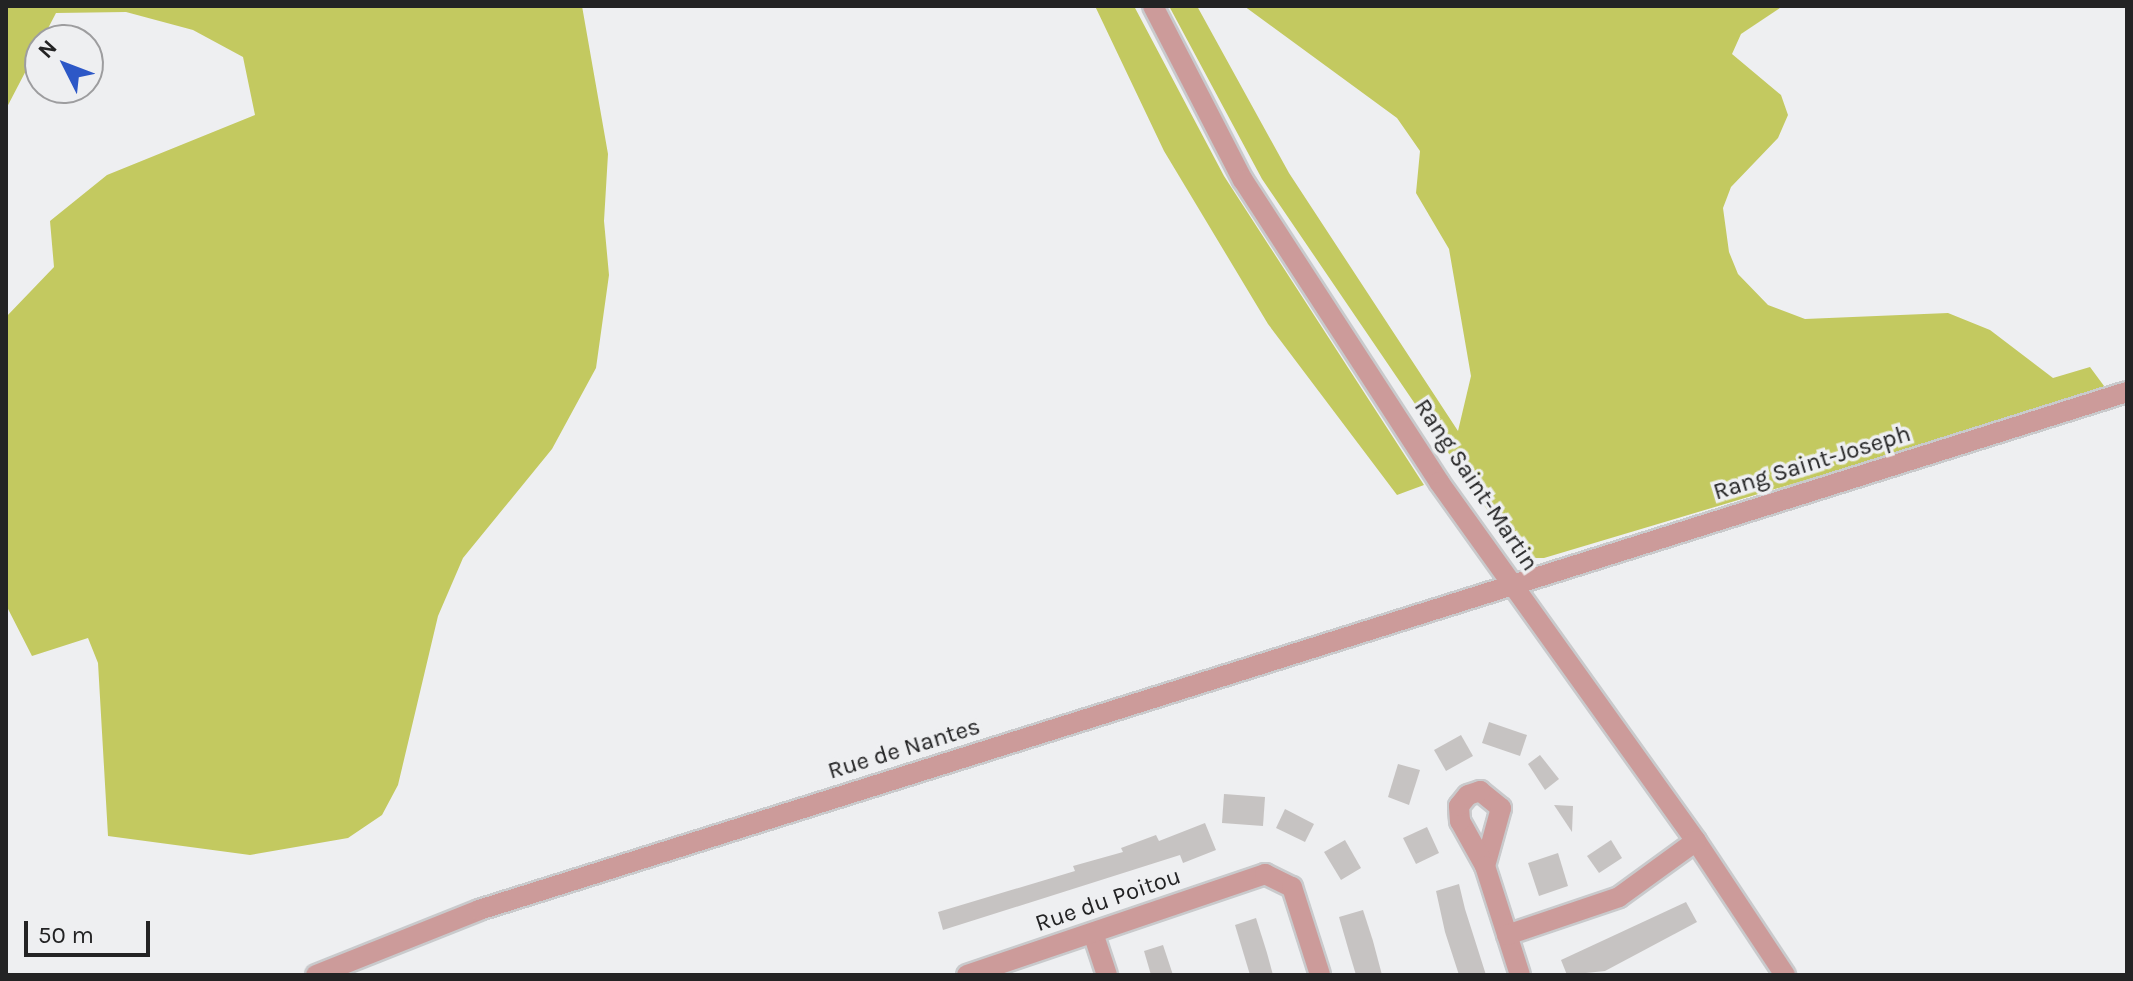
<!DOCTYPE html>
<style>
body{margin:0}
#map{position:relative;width:2133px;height:981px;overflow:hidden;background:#eeeff1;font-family:Karla,sans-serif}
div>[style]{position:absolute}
.forest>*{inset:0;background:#c3c960}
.building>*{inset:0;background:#c6c3c2}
.roads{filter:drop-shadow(2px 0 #c9cacc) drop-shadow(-2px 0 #c9cacc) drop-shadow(0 2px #c9cacc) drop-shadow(0 -2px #c9cacc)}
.minor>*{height:20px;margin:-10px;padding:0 10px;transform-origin:10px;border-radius:10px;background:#cc9b9a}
span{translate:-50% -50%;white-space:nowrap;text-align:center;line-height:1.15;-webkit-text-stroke:7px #eeeff1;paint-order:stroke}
.street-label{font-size:24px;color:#232324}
.frame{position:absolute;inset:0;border:8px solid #232324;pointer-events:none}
.north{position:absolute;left:24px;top:24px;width:80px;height:80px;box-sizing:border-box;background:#eeeff1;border:2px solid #9d9d9f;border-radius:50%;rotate:312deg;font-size:22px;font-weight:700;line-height:32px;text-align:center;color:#232324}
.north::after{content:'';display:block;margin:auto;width:28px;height:36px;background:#2d58c7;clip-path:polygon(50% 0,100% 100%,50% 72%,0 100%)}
.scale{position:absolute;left:24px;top:921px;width:126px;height:36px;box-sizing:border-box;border:4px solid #232324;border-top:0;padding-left:10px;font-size:24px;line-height:28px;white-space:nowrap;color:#232324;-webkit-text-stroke:6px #eeeff1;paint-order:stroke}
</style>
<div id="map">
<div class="forest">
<div style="clip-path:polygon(6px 6px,582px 6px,608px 154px,604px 221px,609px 275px,596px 368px,552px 449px,463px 558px,438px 616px,398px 785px,382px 815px,348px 838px,250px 855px,108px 836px,98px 663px,88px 638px,32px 656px,6px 605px,6px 317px,54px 267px,50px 221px,107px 175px,255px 115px,243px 57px,193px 30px,126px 12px,56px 13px,6px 109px)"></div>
<div style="clip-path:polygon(1095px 6px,1134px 6px,1224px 176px,1424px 485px,1397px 495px,1268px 324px,1164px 151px)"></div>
<div style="clip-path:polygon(1169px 6px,1197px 6px,1289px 173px,1458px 431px,1471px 376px,1449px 249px,1416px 193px,1420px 151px,1397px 118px,1244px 6px,1783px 6px,1741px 34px,1732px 54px,1781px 95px,1788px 115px,1778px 138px,1731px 187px,1723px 208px,1729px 252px,1738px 274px,1768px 305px,1805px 319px,1948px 313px,1990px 330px,2053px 378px,2090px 367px,2107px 390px,1544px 558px,1526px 558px,1511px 545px,1262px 179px)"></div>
</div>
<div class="building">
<div style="clip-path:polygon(1489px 722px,1527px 735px,1520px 756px,1482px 743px)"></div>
<div style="clip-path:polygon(1461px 735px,1473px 756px,1446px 771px,1434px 750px)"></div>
<div style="clip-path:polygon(1540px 755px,1559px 779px,1545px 790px,1528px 764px)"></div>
<div style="clip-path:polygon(1398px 764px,1420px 770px,1409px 805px,1388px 797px)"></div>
<div style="clip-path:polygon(1224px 794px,1265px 797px,1263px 826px,1222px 823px)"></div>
<div style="clip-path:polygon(1554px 805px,1573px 806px,1572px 832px)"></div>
<div style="clip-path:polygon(1285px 809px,1314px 824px,1305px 842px,1276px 828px)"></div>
<div style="clip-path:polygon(1205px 823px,1216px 850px,1183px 863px,1180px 855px,943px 930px,938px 912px,1075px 871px,1073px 866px,1123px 852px,1121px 848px,1156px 835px,1159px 841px)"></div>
<div style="clip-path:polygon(1427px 827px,1439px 853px,1416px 864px,1403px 838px)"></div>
<div style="clip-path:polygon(1345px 840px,1361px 868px,1341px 880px,1324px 852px)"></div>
<div style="clip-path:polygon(1611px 840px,1622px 858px,1599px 873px,1587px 856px)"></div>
<div style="clip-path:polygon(1558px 853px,1568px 886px,1539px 896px,1528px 863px)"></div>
<div style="clip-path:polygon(1459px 884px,1465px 909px,1486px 975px,1459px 975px,1445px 932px,1436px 891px)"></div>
<div style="clip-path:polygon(1686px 902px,1697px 922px,1605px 971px,1567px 975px,1561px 960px)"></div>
<div style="clip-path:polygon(1363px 910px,1373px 941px,1382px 975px,1356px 975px,1350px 955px,1339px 917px)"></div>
<div style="clip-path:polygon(1256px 918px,1267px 953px,1273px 975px,1250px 975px,1235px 925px)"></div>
<div style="clip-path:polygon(1163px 945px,1173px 975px,1151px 975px,1144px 951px)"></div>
</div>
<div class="roads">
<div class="minor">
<div style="left:1153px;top:6px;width:196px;rotate:62.7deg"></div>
<div style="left:1243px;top:180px;width:360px;rotate:57deg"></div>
<div style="left:1439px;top:482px;width:442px;rotate:54.4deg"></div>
<div style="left:1696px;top:841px;width:161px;rotate:56.4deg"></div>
<div style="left:1480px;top:791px;width:27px;rotate:39deg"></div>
<div style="left:1501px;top:808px;width:60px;rotate:105.4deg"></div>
<div style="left:1485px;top:866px;width:51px;rotate:-119.1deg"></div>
<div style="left:1460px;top:821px;width:15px;rotate:-94deg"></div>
<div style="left:1459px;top:806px;width:14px;rotate:-51deg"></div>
<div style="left:1468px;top:795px;width:13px;rotate:-18deg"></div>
<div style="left:1485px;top:866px;width:114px;rotate:72.2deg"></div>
<div style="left:1093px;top:933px;width:44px;rotate:71.6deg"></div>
<div style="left:1507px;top:935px;width:118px;rotate:-18.7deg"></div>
<div style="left:1619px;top:897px;width:95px;rotate:-36deg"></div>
<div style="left:316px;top:975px;width:175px;rotate:-21.7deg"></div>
<div style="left:479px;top:910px;width:1727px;rotate:-17.45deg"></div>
<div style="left:967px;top:975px;width:315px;rotate:-18.7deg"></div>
<div style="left:1265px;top:874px;width:30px;rotate:26deg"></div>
<div style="left:1292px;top:887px;width:92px;rotate:72.3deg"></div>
</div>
</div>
<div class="street-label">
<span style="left:1812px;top:463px;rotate:-17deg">Rang Saint-Joseph</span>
<span style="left:1476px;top:485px;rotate:56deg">Rang Saint-Martin</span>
<span style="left:904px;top:749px;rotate:-17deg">Rue de Nantes</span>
<span style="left:1108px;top:900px;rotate:-19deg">Rue du Poitou</span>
</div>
<div class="frame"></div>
<div class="north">N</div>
<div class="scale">50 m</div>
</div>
